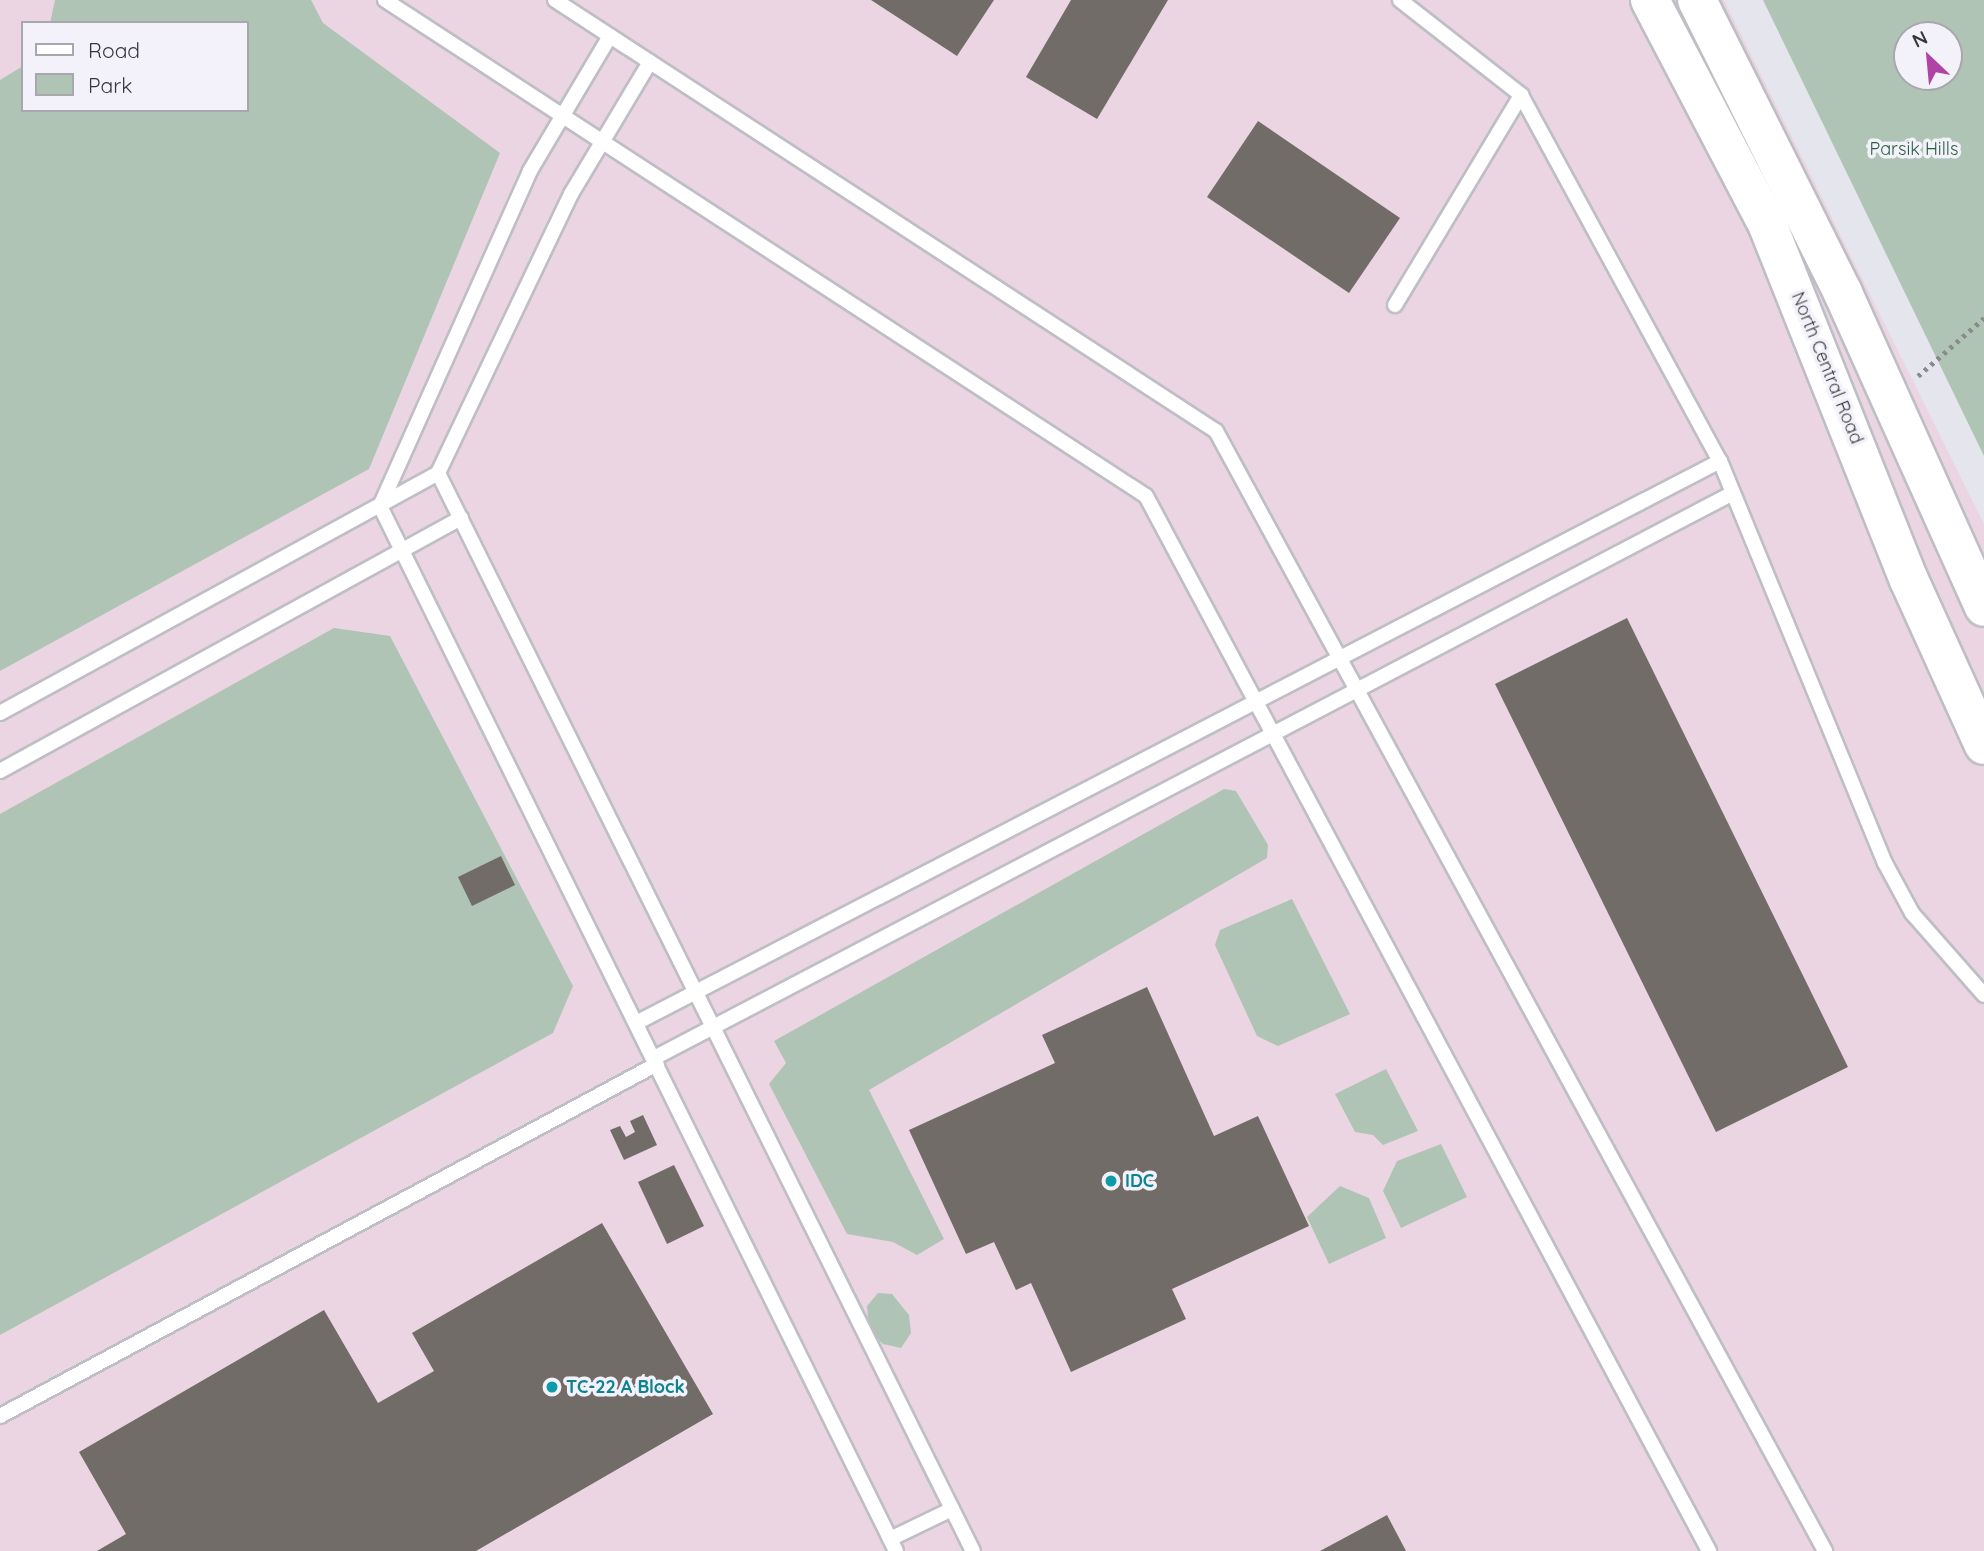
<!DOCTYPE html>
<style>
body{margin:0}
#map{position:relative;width:1984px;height:1551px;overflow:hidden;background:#e5e5ed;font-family:Quicksand,sans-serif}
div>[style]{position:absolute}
.commercial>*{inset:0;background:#ebd5e2}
.green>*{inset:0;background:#afc4b5}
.building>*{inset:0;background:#716c67}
.path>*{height:4.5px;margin-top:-2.25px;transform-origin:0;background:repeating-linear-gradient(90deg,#8a8a8f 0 3.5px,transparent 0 8.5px)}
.roads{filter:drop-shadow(2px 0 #bebec5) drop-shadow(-2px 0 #bebec5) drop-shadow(0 2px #bebec5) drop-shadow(0 -2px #bebec5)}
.lane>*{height:14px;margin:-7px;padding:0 7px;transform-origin:7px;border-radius:7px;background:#fff}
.secondary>*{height:38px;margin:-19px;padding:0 19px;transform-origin:19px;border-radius:19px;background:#fff}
.dots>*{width:19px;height:19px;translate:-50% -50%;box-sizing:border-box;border:4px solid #f3f2fa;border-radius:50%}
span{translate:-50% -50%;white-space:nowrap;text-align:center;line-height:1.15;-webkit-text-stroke:7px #f3f2fa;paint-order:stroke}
.park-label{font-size:18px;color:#285c3d}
.street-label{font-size:18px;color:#37373a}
.culture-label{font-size:18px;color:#0d838f;font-weight:700}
.left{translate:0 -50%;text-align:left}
.legend{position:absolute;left:21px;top:21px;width:228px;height:91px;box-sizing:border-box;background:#f3f2fa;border:2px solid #a8a7ad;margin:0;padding:9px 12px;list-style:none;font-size:21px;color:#37373a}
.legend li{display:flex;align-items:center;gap:14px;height:35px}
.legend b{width:35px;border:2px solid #a8a7ad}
.north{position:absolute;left:1893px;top:21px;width:70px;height:70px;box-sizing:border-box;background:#f3f2fa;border:2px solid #a8a7ad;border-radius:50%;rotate:334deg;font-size:19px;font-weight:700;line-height:28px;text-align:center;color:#37373a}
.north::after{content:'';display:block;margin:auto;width:24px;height:32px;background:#af44a4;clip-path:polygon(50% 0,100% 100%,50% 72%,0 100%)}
</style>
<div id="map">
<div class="commercial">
<div style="clip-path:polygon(evenodd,0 0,1724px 0,1984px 524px,1984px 1551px,0 1551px,0 0,23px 23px,247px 23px,247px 110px,23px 110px,23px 23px)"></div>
</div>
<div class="green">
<div style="clip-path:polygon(55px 0,311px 0,323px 23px,500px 153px,369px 469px,0 671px,0 80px,23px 66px,23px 110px,247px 110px,247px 23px,50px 23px)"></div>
<div style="clip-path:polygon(evenodd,1763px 0,1984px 0,1984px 456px,1763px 0,1907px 35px,1949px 35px,1949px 77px,1907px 77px,1907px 35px)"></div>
<div style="clip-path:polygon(334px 628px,390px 636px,573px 986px,553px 1033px,0 1335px,0 814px)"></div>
<div style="clip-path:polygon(1224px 789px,1236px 791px,1268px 845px,1267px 858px,869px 1090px,944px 1239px,917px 1255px,893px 1242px,847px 1234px,769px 1084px,786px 1063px,774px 1041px)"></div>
<div style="clip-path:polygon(1292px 899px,1350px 1014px,1278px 1046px,1257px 1036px,1215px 945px,1220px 930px)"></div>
<div style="clip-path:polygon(1386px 1069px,1418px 1131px,1383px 1145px,1373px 1135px,1355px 1132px,1335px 1094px)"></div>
<div style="clip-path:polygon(1441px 1144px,1467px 1197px,1401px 1228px,1383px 1191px,1397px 1161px)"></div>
<div style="clip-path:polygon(1340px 1186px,1369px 1198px,1386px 1238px,1329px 1264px,1307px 1217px)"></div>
<div style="clip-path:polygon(878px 1293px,892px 1294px,909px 1315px,911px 1333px,901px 1348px,883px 1344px,869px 1330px,867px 1306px)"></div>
</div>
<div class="building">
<div style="clip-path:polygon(871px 0,994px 0,957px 56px)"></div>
<div style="clip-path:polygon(1071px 0,1168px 0,1097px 119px,1026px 77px)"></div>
<div style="clip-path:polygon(1258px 121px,1400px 218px,1349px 293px,1207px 197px)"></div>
<div style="clip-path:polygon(1627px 618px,1848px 1067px,1716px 1132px,1495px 684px)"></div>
<div style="clip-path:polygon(501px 856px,515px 885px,472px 906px,458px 877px)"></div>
<div style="clip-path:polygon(1147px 987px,1214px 1136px,1258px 1116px,1309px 1226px,1172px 1289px,1186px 1319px,1071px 1372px,1031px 1283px,1016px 1290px,994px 1242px,966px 1254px,909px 1130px,1055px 1063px,1042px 1035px)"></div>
<div style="clip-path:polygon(643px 1115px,657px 1145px,624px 1160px,610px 1130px,620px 1126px,626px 1137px,635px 1132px,630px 1121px)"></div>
<div style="clip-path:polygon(674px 1165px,704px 1226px,667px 1244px,638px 1182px)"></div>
<div style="clip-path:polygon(602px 1223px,713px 1414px,476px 1551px,97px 1551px,126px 1534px,79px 1452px,324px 1310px,378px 1403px,434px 1371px,412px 1333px)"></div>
<div style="clip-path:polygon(1387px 1515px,1406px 1551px,1320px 1551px)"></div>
</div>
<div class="path">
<div style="left:1918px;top:376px;width:88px;rotate:-41.3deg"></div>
</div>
<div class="roads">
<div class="lane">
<div style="left:385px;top:0;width:908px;rotate:33.1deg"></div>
<div style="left:1146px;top:496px;width:1196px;rotate:61.91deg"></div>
<div style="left:555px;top:0;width:789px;rotate:33.11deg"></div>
<div style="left:1216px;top:431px;width:1275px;rotate:61.46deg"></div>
<div style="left:1400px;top:0;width:154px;rotate:38.1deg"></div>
<div style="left:1521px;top:95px;width:417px;rotate:61.5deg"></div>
<div style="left:1720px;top:461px;width:435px;rotate:67.7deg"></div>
<div style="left:1885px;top:863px;width:57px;rotate:61.6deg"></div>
<div style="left:1912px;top:913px;width:109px;rotate:48.7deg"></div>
<div style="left:610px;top:36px;width:157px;rotate:120.7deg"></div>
<div style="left:530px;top:171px;width:367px;rotate:114.1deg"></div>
<div style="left:380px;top:506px;width:1165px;rotate:63.72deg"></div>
<div style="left:650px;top:62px;width:154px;rotate:120.9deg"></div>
<div style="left:571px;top:194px;width:309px;rotate:115.5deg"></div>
<div style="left:438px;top:473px;width:1203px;rotate:63.61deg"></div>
<div style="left:1395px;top:305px;width:245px;rotate:-59deg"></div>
<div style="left:0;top:713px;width:499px;rotate:-28.7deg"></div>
<div style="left:0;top:771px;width:526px;rotate:-28.76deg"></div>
<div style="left:636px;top:1023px;width:1221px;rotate:-27.4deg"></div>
<div style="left:654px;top:1058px;width:1218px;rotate:-27.64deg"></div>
<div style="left:0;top:1416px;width:745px;rotate:-28.18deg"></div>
<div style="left:890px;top:1539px;width:69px;rotate:-25.8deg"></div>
</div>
<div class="secondary">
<div style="left:1650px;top:0;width:255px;rotate:62.4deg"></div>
<div style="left:1768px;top:226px;width:381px;rotate:68.3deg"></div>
<div style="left:1909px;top:580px;width:181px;rotate:65.6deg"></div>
<div style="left:1697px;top:0;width:327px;rotate:63.5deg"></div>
<div style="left:1843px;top:293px;width:344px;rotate:65.8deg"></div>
</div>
</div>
<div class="dots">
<div style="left:1111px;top:1181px;background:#0f9aa8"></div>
<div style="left:552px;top:1387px;background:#0f9aa8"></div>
</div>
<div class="park-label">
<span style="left:1914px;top:149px">Parsik Hills</span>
</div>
<div class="street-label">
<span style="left:1827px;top:368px;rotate:68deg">North Central Road</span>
</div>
<div class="culture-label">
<span class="left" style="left:1125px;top:1181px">IDC</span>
<span class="left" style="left:566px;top:1387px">TC-22 A Block</span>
</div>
<ul class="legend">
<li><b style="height:9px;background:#fff"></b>Road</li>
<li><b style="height:19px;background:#afc4b5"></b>Park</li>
</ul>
<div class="north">N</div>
</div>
